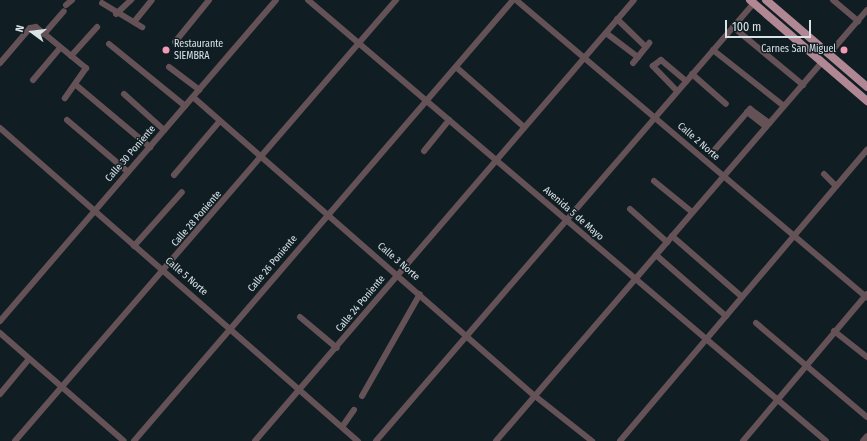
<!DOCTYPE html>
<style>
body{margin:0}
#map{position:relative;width:867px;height:441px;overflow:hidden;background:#101e24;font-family:"Fira Sans Condensed",sans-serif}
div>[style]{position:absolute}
.minor>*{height:6px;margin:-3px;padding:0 3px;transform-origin:3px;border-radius:3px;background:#655257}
.major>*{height:8px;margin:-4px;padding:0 4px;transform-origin:4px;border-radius:4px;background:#b08793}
.dots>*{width:11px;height:11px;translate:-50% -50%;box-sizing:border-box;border:2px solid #101e24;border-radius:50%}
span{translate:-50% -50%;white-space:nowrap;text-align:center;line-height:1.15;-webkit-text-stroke:3px #101e24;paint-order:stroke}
.poi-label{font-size:10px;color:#d9e2e6}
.left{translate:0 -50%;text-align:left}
.right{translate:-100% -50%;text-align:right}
.street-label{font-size:10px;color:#d9e2e6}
.north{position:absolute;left:12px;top:12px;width:40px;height:40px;-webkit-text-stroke:3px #101e24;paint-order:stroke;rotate:285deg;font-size:11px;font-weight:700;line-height:16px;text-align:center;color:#d9e2e6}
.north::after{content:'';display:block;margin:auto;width:14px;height:18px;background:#d9e2e6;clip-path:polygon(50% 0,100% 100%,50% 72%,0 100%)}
.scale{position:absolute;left:725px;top:20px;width:86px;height:18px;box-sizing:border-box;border:2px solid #d9e2e6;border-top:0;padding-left:5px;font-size:12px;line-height:14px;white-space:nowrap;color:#d9e2e6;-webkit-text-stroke:3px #101e24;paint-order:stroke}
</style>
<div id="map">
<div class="minor">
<div style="left:308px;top:0;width:680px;rotate:40.41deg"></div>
<div style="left:516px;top:0;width:460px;rotate:40.3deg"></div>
<div style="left:833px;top:0;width:33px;rotate:40deg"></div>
<div style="left:102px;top:3px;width:47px;rotate:31deg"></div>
<div style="left:66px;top:5px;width:8px;rotate:-40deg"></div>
<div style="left:116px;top:14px;width:21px;rotate:-43deg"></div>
<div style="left:617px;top:19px;width:40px;rotate:44deg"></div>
<div style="left:134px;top:22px;width:28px;rotate:-51deg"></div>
<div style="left:733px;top:27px;width:91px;rotate:39.6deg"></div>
<div style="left:606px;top:33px;width:40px;rotate:37deg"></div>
<div style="left:44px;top:34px;width:30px;rotate:-49deg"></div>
<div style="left:175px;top:42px;width:54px;rotate:-51deg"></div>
<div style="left:109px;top:44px;width:98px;rotate:39.2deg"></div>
<div style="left:713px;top:50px;width:90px;rotate:38.3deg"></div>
<div style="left:829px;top:54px;width:58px;rotate:-49.2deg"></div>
<div style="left:71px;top:56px;width:39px;rotate:-48deg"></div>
<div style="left:0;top:63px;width:46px;rotate:-49.4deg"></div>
<div style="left:30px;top:28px;width:6px;rotate:-9deg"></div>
<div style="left:36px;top:27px;width:65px;rotate:39.4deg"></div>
<div style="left:86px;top:68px;width:37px;rotate:125deg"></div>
<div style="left:633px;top:63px;width:26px;rotate:-51deg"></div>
<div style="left:169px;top:67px;width:38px;rotate:37deg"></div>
<div style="left:456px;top:67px;width:91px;rotate:41.4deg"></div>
<div style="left:692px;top:74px;width:45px;rotate:41.4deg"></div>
<div style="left:33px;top:80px;width:42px;rotate:-49.8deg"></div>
<div style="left:76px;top:85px;width:97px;rotate:40deg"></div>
<div style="left:677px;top:91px;width:35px;rotate:-134deg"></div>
<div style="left:653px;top:66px;width:10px;rotate:-37deg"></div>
<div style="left:661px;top:60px;width:33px;rotate:40deg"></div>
<div style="left:124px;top:94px;width:54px;rotate:42deg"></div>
<div style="left:193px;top:97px;width:454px;rotate:41.2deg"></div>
<div style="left:535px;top:396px;width:73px;rotate:38.3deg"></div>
<div style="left:747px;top:112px;width:24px;rotate:38deg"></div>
<div style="left:67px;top:120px;width:80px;rotate:40.4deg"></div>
<div style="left:0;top:128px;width:476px;rotate:41.2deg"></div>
<div style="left:424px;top:151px;width:40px;rotate:-51deg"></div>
<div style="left:711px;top:154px;width:60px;rotate:-49.1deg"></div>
<div style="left:750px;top:109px;width:24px;rotate:36deg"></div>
<div style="left:824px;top:174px;width:17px;rotate:45deg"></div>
<div style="left:174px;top:175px;width:70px;rotate:-49.7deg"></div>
<div style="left:654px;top:181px;width:49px;rotate:39.2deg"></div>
<div style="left:630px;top:209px;width:50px;rotate:41.7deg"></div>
<div style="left:672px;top:236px;width:91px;rotate:41deg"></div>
<div style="left:134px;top:246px;width:72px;rotate:-48.4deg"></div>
<div style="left:656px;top:255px;width:93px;rotate:41.1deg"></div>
<div style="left:300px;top:317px;width:48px;rotate:40deg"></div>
<div style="left:0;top:321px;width:423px;rotate:-49.3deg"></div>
<div style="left:756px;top:323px;width:145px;rotate:40.3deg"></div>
<div style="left:834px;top:331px;width:42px;rotate:38.2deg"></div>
<div style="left:0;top:333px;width:164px;rotate:41.1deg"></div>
<div style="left:0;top:394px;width:45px;rotate:-50.4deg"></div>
<div style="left:362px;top:396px;width:117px;rotate:-60.4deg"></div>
<div style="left:342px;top:427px;width:21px;rotate:-55deg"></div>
<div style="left:15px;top:441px;width:583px;rotate:-49.17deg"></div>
<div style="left:134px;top:441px;width:581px;rotate:-49.32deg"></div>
<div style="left:255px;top:441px;width:581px;rotate:-49.32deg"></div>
<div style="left:376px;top:441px;width:579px;rotate:-49.21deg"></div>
<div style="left:496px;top:441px;width:499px;rotate:-49.3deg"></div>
<div style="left:620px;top:441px;width:382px;rotate:-49.7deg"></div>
<div style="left:743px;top:441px;width:192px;rotate:-49.9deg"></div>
<div style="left:863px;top:441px;width:6px;rotate:-51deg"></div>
</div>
<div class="major">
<div style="left:750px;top:0;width:155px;rotate:40.8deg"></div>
<div style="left:766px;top:0;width:133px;rotate:40.7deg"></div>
</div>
<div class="dots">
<div style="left:166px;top:50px;background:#f09ab5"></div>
<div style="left:844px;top:50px;background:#f09ab5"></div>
</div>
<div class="poi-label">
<span class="left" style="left:174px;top:50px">Restaurante<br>SIEMBRA</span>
<span class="right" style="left:836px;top:50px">Carnes San Miguel</span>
</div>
<div class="street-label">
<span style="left:698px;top:142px;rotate:41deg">Calle 2 Norte</span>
<span style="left:131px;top:154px;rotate:-49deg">Calle 30 Poniente</span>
<span style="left:573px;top:214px;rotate:41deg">Avenida 5 de Mayo</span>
<span style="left:197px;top:219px;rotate:-49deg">Calle 28 Poniente</span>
<span style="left:398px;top:262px;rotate:41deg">Calle 3 Norte</span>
<span style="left:273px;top:264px;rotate:-50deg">Calle 26 Poniente</span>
<span style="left:186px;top:277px;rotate:41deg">Calle 5 Norte</span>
<span style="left:361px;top:304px;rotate:-50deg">Calle 24 Poniente</span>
</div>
<div class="north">N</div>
<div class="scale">100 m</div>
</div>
